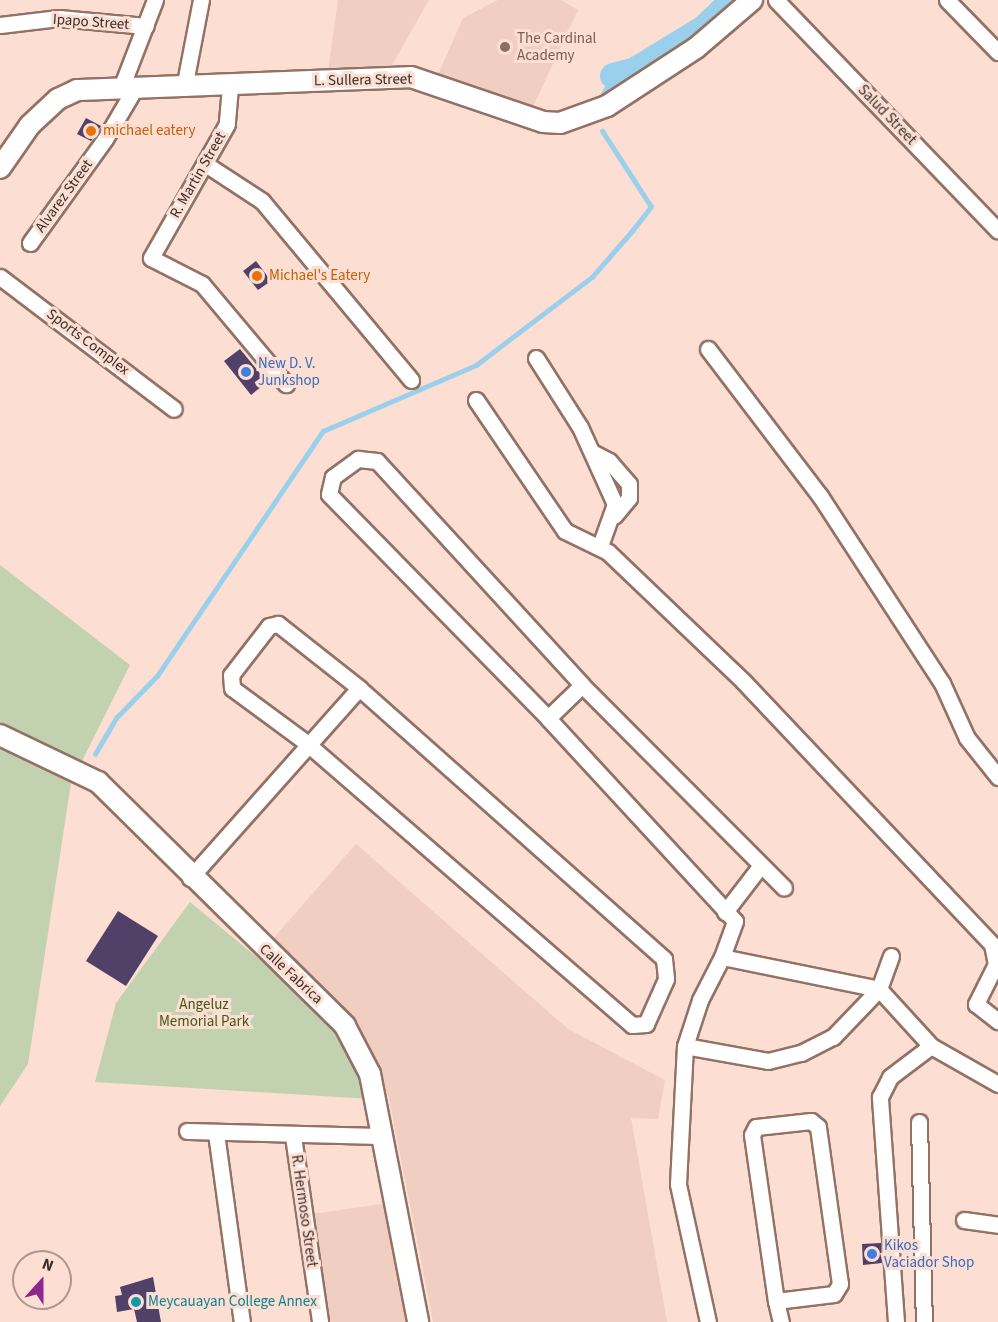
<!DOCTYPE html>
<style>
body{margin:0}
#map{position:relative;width:998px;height:1322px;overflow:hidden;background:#fcded3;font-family:"Source Sans 3",sans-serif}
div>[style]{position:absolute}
.built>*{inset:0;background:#f1cec2}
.green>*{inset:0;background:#c2d2b0}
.stream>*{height:4.5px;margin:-2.25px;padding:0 2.25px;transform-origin:2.25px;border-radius:2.25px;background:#9bd0ec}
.river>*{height:26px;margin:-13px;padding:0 13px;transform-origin:13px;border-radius:13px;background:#9bd0ec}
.building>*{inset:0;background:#514067}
.roads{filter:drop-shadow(2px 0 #937266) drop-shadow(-2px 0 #937266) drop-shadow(0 2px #937266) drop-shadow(0 -2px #937266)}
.minor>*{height:15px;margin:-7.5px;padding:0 7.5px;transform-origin:7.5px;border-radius:7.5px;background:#fff}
.tertiary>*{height:20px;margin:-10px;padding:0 10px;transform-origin:10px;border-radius:10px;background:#fff}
.dots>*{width:16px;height:16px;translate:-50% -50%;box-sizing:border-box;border:3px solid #fcded3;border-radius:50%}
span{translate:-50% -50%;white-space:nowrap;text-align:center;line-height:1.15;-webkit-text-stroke:6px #fcded3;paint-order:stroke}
.street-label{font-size:15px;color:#3b2d28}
.education-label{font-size:15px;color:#785e54}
.left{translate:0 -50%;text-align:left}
.food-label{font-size:15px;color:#c56008}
.shop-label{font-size:15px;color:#366cbe}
.park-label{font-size:15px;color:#3f5814}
.culture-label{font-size:15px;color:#0d838f}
.north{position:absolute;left:12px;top:1250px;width:60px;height:60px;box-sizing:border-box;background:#fcded3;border:2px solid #af978f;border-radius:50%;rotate:21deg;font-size:16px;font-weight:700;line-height:24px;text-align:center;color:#3b2d28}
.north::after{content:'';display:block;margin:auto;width:21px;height:27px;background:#8c278d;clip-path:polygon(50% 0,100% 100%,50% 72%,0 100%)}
</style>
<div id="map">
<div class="built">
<div style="clip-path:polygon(338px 0,429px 0,388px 72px,327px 79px)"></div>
<div style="clip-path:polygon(498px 0,561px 0,578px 10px,530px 113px,437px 77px,463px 18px)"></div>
<div style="clip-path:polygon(356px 844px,568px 1029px,665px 1080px,658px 1119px,631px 1118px,667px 1322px,433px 1322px,389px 1098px,357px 1027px,271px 941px)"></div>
<div style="clip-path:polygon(387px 1203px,410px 1322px,330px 1322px,313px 1214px)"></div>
</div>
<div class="green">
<div style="clip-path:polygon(0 565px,130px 665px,82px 761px,0 723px)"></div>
<div style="clip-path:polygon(0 748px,71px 783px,28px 1064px,0 1106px)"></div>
<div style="clip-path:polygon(190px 902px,322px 1011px,357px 1059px,370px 1099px,95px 1082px,116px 1003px)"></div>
</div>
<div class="stream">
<div style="left:603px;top:94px;width:21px;rotate:-61deg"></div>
<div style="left:95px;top:754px;width:42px;rotate:-59.7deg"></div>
<div style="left:116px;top:718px;width:59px;rotate:-45.7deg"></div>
<div style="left:157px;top:676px;width:296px;rotate:-55.9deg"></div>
<div style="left:323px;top:431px;width:167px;rotate:-23.3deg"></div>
<div style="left:476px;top:365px;width:146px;rotate:-37.2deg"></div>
<div style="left:592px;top:277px;width:61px;rotate:-49deg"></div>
<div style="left:632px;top:231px;width:31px;rotate:-52deg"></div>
<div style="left:651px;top:207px;width:90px;rotate:-122.8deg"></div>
</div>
<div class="river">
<div style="left:613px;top:76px;width:23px;rotate:-15deg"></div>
<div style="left:635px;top:70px;width:81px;rotate:-31.3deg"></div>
<div style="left:704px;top:28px;width:40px;rotate:-44deg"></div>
</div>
<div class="building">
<div style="clip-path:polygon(86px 118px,101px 126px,91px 141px,77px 134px)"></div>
<div style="clip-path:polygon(256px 261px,271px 281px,258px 290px,243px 271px)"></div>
<div style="clip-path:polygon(240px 349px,267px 382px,251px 395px,224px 361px)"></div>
<div style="clip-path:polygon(118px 911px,158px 936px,126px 986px,86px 961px)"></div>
<div style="clip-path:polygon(881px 1243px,882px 1263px,863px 1265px,862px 1244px)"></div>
<div style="clip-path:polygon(153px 1277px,161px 1322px,137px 1322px,134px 1309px,117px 1312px,115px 1296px,122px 1295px,120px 1287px)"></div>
</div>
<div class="roads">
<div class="minor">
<div style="left:776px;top:0;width:320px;rotate:46.1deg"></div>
<div style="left:947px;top:0;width:73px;rotate:45.6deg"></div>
<div style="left:0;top:25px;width:59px;rotate:-6.8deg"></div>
<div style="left:59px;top:18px;width:87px;rotate:5.3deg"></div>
<div style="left:230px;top:87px;width:37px;rotate:95deg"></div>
<div style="left:227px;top:124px;width:154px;rotate:119.6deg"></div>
<div style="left:151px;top:258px;width:57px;rotate:27deg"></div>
<div style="left:202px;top:284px;width:131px;rotate:50deg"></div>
<div style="left:121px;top:88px;width:94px;rotate:-68.9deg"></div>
<div style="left:184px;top:88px;width:90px;rotate:-79.1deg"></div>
<div style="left:207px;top:165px;width:66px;rotate:33.2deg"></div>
<div style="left:262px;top:201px;width:233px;rotate:50.2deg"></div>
<div style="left:30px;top:243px;width:128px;rotate:-54.2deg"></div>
<div style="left:105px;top:139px;width:59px;rotate:-59.5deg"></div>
<div style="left:0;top:277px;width:218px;rotate:37.2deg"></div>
<div style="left:708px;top:349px;width:185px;rotate:52.7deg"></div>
<div style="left:820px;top:496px;width:223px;rotate:56.9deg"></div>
<div style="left:942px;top:683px;width:60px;rotate:65.6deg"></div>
<div style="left:967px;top:738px;width:50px;rotate:51.5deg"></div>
<div style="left:536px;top:358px;width:82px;rotate:57.5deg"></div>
<div style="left:580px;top:427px;width:85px;rotate:65.6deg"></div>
<div style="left:615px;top:504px;width:45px;rotate:109.7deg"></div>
<div style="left:476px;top:400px;width:158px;rotate:55.8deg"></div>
<div style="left:565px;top:531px;width:48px;rotate:26deg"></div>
<div style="left:608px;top:552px;width:187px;rotate:43.7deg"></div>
<div style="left:743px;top:681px;width:362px;rotate:46.6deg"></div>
<div style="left:992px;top:944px;width:20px;rotate:79deg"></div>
<div style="left:996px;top:964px;width:45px;rotate:116.6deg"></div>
<div style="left:976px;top:1004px;width:28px;rotate:38deg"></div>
<div style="left:592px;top:452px;width:19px;rotate:28deg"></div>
<div style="left:609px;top:461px;width:30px;rotate:49deg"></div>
<div style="left:629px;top:484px;width:14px;rotate:90deg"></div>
<div style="left:629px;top:498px;width:23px;rotate:130deg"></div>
<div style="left:278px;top:624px;width:103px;rotate:38.3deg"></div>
<div style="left:359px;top:688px;width:408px;rotate:41.6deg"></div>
<div style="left:664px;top:959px;width:20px;rotate:84deg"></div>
<div style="left:666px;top:979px;width:49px;rotate:114deg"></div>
<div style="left:646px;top:1024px;width:14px;rotate:176deg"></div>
<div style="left:632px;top:1025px;width:429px;rotate:-139.1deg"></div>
<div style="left:308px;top:744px;width:94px;rotate:-143.6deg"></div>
<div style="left:232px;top:688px;width:13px;rotate:-94deg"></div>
<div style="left:231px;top:675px;width:62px;rotate:-52.2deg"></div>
<div style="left:269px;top:626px;width:9px;rotate:-13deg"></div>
<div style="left:548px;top:718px;width:47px;rotate:-44.1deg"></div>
<div style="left:190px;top:878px;width:254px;rotate:-48.3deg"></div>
<div style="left:725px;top:912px;width:59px;rotate:-52.5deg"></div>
<div style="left:722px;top:957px;width:38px;rotate:-70deg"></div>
<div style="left:735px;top:921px;width:276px;rotate:-132.7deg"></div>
<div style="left:548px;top:718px;width:313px;rotate:-134.4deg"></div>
<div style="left:329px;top:494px;width:17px;rotate:-77deg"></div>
<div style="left:333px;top:477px;width:31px;rotate:-36deg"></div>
<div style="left:358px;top:459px;width:19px;rotate:6deg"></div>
<div style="left:377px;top:461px;width:304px;rotate:47.5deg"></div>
<div style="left:582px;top:685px;width:286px;rotate:45.1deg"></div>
<div style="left:685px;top:1046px;width:84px;rotate:10.2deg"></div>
<div style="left:768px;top:1061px;width:34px;rotate:-14deg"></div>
<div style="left:801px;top:1053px;width:36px;rotate:-27deg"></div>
<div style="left:833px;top:1037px;width:66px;rotate:-46.2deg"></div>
<div style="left:879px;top:989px;width:35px;rotate:-70deg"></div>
<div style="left:919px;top:1122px;width:200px;rotate:88.6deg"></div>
<div style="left:187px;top:1131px;width:194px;rotate:1.5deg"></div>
<div style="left:216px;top:1133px;width:191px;rotate:82.2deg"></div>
<div style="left:293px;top:1136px;width:188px;rotate:81.7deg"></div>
<div style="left:964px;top:1220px;width:34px;rotate:8deg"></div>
<div style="left:776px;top:1301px;width:58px;rotate:-6.9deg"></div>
<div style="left:834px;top:1294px;width:12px;rotate:-59deg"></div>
<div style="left:840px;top:1284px;width:159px;rotate:-98deg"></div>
<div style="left:818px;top:1127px;width:9px;rotate:-139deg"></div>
<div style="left:811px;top:1121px;width:55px;rotate:173.8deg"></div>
<div style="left:756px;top:1127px;width:9px;rotate:117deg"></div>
<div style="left:752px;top:1135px;width:168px;rotate:81.8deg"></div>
<div style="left:776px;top:1301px;width:22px;rotate:77deg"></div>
<div style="left:708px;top:1322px;width:141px;rotate:-102.3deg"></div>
<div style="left:678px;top:1184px;width:138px;rotate:-87.1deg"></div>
<div style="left:685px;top:1046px;width:48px;rotate:-71.9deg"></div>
<div style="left:700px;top:1000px;width:48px;rotate:-62.9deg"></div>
<div style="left:722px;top:957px;width:160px;rotate:11.5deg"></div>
<div style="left:879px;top:989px;width:77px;rotate:47.6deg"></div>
<div style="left:931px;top:1046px;width:77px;rotate:29.6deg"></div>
<div style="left:896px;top:1322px;width:226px;rotate:-94.1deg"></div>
<div style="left:880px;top:1097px;width:22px;rotate:-63deg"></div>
<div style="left:890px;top:1077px;width:51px;rotate:-37.1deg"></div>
</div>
<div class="tertiary">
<div style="left:0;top:168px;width:52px;rotate:-55.1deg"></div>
<div style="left:30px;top:125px;width:38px;rotate:-43deg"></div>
<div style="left:58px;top:99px;width:21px;rotate:-25deg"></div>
<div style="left:77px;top:90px;width:334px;rotate:-2.2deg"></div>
<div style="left:411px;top:77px;width:139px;rotate:18.8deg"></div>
<div style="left:543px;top:122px;width:17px;rotate:3deg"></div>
<div style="left:560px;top:123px;width:50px;rotate:-19.9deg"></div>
<div style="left:607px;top:106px;width:106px;rotate:-33.1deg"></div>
<div style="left:696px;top:48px;width:74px;rotate:-40.6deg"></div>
<div style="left:0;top:735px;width:109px;rotate:25.6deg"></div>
<div style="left:98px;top:782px;width:347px;rotate:44.6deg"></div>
<div style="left:345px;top:1026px;width:54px;rotate:62.5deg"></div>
<div style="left:370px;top:1074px;width:253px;rotate:79deg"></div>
</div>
</div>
<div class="dots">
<div style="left:505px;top:47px;background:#8d6e63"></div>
<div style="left:91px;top:131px;background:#e8710a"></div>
<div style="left:257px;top:276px;background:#e8710a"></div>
<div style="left:246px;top:372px;background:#3f7fe0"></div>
<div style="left:872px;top:1254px;background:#3f7fe0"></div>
<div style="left:136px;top:1302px;background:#0f9aa8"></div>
</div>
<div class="street-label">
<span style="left:91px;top:22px;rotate:4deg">Ipapo Street</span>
<span style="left:363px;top:80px;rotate:-1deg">L. Sullera Street</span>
<span style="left:887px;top:115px;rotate:46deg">Salud Street</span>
<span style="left:198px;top:175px;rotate:-60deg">R. Martin Street</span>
<span style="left:64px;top:196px;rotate:-54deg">Alvarez Street</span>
<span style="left:88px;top:342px;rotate:37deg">Sports Complex</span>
<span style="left:291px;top:974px;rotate:43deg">Calle Fabrica</span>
<span style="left:304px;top:1211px;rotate:82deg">R. Hermoso Street</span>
</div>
<div class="education-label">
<span class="left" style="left:517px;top:47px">The Cardinal<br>Academy</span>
</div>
<div class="food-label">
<span class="left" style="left:103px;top:131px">michael eatery</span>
<span class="left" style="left:269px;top:276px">Michael's Eatery</span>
</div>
<div class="shop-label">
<span class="left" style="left:258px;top:372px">New D. V.<br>Junkshop</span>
<span class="left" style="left:884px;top:1254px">Kikos<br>Vaciador Shop</span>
</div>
<div class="park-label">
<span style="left:204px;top:1013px">Angeluz<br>Memorial Park</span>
</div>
<div class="culture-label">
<span class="left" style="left:148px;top:1302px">Meycauayan College Annex</span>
</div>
<div class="north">N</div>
</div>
